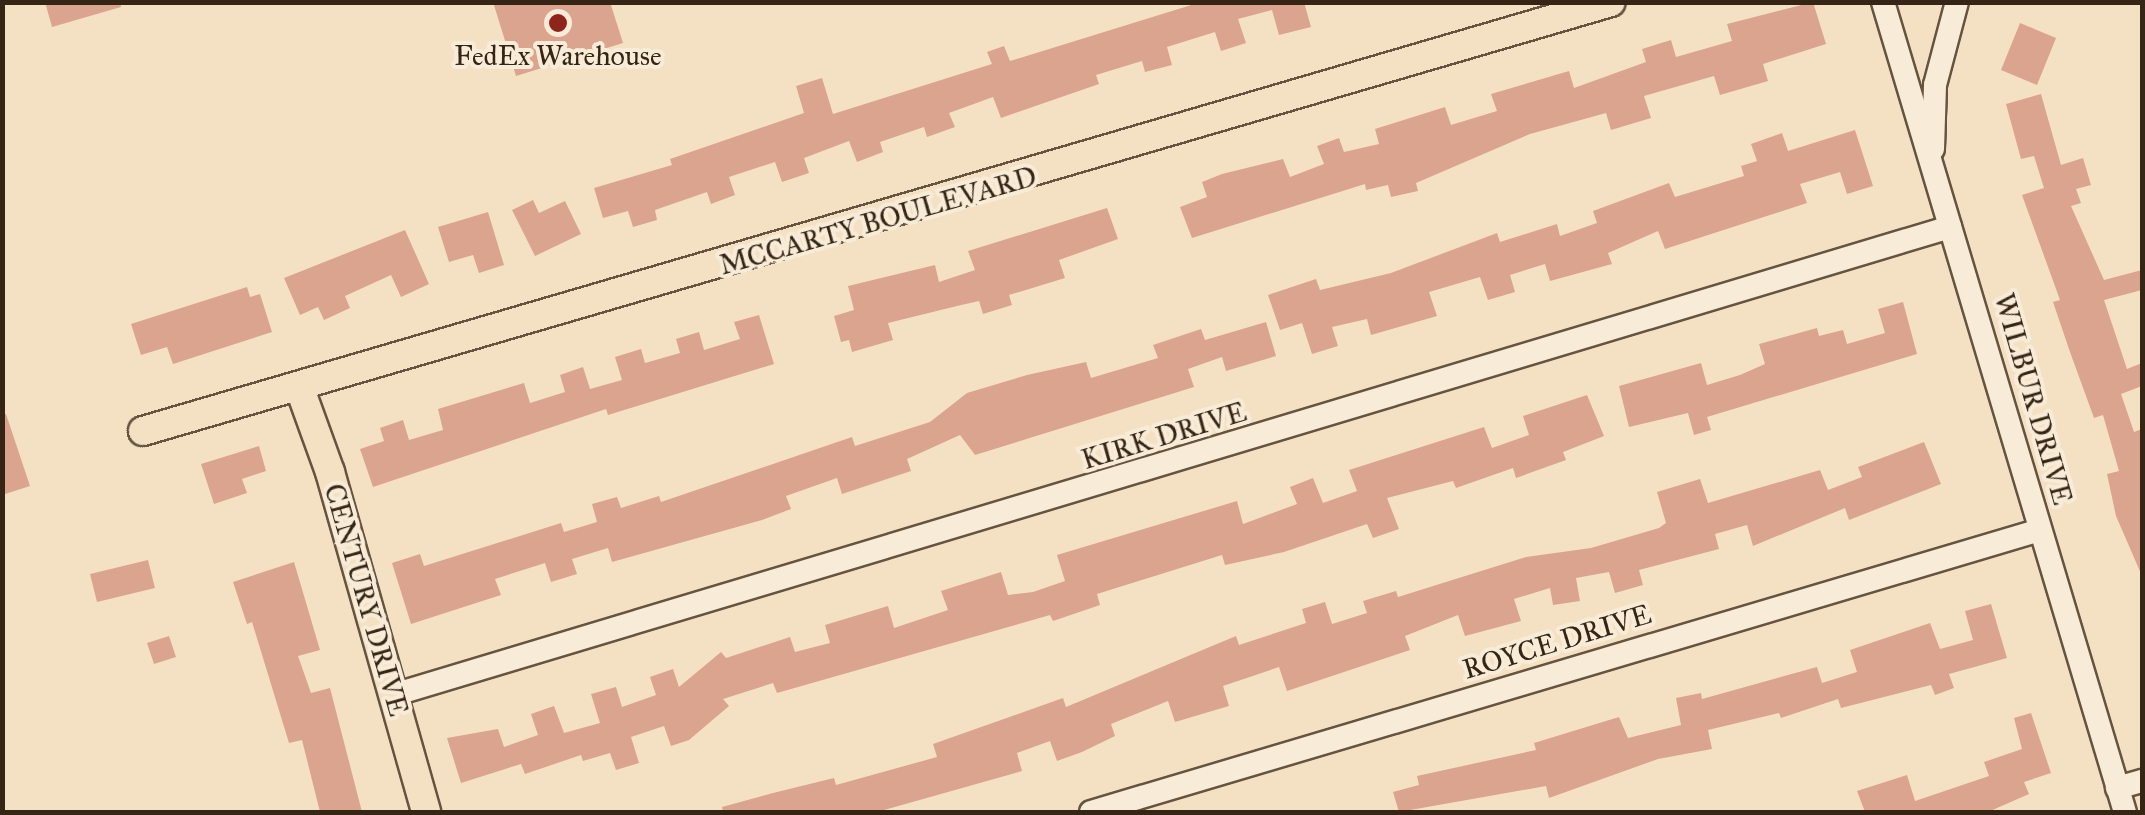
<!DOCTYPE html>
<style>
body{margin:0}
#map{position:relative;width:2145px;height:815px;overflow:hidden;background:#f4e1c4;font-family:"IM FELL Great Primer",serif}
div>[style]{position:absolute}
.building>*{inset:0;background:#dba48e}
.roads{filter:drop-shadow(2px 0 #665440) drop-shadow(-2px 0 #665440) drop-shadow(0 2px #665440) drop-shadow(0 -2px #665440)}
.minor>*{height:22px;margin:-11px;padding:0 11px;transform-origin:11px;border-radius:11px;background:#f8ecd9}
.major>*{height:28px;margin:-14px;padding:0 14px;transform-origin:14px;border-radius:14px;background:#f4e1c4}
.dots>*{width:28px;height:28px;translate:-50% -50%;box-sizing:border-box;border:5px solid #f8ecd9;border-radius:50%}
span{translate:-50% -50%;white-space:nowrap;text-align:center;line-height:1.15;-webkit-text-stroke:8px #f8ecd9;paint-order:stroke}
.poi-label{font-size:28px;color:#362514}
.street-label{font-size:28px;color:#362514}
.frame{position:absolute;inset:0;border:5px solid #362514;pointer-events:none}
</style>
<div id="map">
<div class="building">
<div style="clip-path:polygon(45px 2px,120px 2px,121px 7px,52px 27px)"></div>
<div style="clip-path:polygon(493px 2px,610px 2px,623px 43px,516px 76px)"></div>
<div style="clip-path:polygon(1201px 2px,1304px 2px,1311px 27px,1279px 35px,1272px 10px,1238px 19px,1246px 43px,1221px 51px,1215px 32px,1167px 47px,1172px 65px,1145px 72px,1142px 61px,1096px 75px,1099px 84px,1001px 118px,993px 97px,949px 113px,955px 127px,927px 137px,924px 127px,880px 142px,883px 152px,857px 162px,849px 141px,804px 158px,809px 173px,782px 182px,775px 162px,729px 177px,735px 195px,711px 204px,707px 192px,655px 210px,657px 220px,633px 227px,628px 211px,603px 218px,594px 188px,672px 165px,670px 159px,804px 113px,796px 86px,822px 78px,833px 114px,992px 64px,987px 52px,1004px 46px,1010px 61px)"></div>
<div style="clip-path:polygon(1813px 2px,1826px 44px,1763px 64px,1768px 81px,1720px 95px,1714px 76px,1644px 96px,1651px 118px,1611px 130px,1606px 113px,1530px 134px,1416px 183px,1418px 191px,1391px 197px,1388px 185px,1366px 190px,1365px 184px,1192px 238px,1180px 207px,1207px 197px,1202px 182px,1222px 174px,1283px 159px,1290px 177px,1324px 164px,1317px 146px,1339px 138px,1344px 152px,1379px 144px,1375px 129px,1445px 107px,1451px 125px,1497px 111px,1491px 94px,1569px 71px,1574px 88px,1646px 62px,1642px 49px,1671px 40px,1676px 57px,1732px 41px,1727px 24px)"></div>
<div style="clip-path:polygon(2020px 23px,2056px 38px,2037px 85px,2001px 70px)"></div>
<div style="clip-path:polygon(2041px 94px,2061px 165px,2083px 158px,2091px 185px,2076px 189px,2081px 203px,2071px 206px,2104px 280px,2142px 270px,2142px 290px,2104px 300px,2127px 369px,2142px 363px,2142px 386px,2121px 394px,2134px 432px,2142px 429px,2142px 576px,2116px 516px,2107px 474px,2119px 471px,2103px 415px,2094px 418px,2070px 352px,2053px 302px,2060px 300px,2022px 195px,2044px 188px,2034px 156px,2021px 159px,2006px 104px)"></div>
<div style="clip-path:polygon(1855px 130px,1873px 186px,1847px 194px,1840px 172px,1800px 184px,1807px 203px,1665px 249px,1658px 231px,1608px 253px,1612px 264px,1550px 281px,1545px 264px,1510px 275px,1515px 292px,1488px 300px,1480px 277px,1429px 292px,1437px 316px,1371px 335px,1367px 319px,1332px 327px,1338px 346px,1312px 354px,1302px 323px,1280px 330px,1268px 295px,1316px 279px,1320px 290px,1391px 273px,1497px 233px,1500px 242px,1557px 224px,1560px 236px,1597px 223px,1593px 211px,1669px 183px,1675px 197px,1744px 176px,1741px 166px,1757px 161px,1751px 144px,1782px 133px,1788px 151px)"></div>
<div style="clip-path:polygon(533px 200px,539px 213px,565px 201px,581px 234px,535px 256px,512px 210px)"></div>
<div style="clip-path:polygon(1107px 208px,1118px 239px,1059px 260px,1065px 278px,1009px 295px,1012px 305px,983px 314px,979px 301px,957px 306px,888px 323px,893px 340px,852px 352px,849px 340px,841px 342px,834px 316px,854px 310px,848px 286px,935px 265px,939px 282px,975px 270px,968px 251px)"></div>
<div style="clip-path:polygon(488px 212px,504px 265px,479px 273px,473px 255px,449px 262px,438px 227px)"></div>
<div style="clip-path:polygon(405px 230px,429px 284px,401px 297px,391px 275px,345px 296px,350px 308px,324px 320px,318px 307px,300px 315px,284px 278px)"></div>
<div style="clip-path:polygon(247px 287px,250px 297px,260px 294px,272px 332px,173px 364px,167px 347px,141px 355px,131px 324px)"></div>
<div style="clip-path:polygon(1903px 302px,1917px 354px,1707px 417px,1711px 430px,1694px 435px,1688px 413px,1629px 427px,1619px 386px,1701px 363px,1707px 385px,1740px 375px,1765px 364px,1759px 344px,1817px 328px,1819px 336px,1843px 330px,1847px 344px,1885px 333px,1878px 309px)"></div>
<div style="clip-path:polygon(759px 315px,774px 364px,608px 415px,606px 409px,373px 487px,360px 449px,384px 441px,380px 428px,403px 420px,409px 440px,443px 430px,438px 409px,524px 383px,530px 403px,565px 392px,560px 375px,583px 367px,590px 389px,622px 380px,615px 357px,641px 349px,645px 363px,680px 353px,676px 339px,699px 332px,704px 350px,740px 339px,734px 322px)"></div>
<div style="clip-path:polygon(1266px 322px,1276px 356px,1226px 371px,1222px 357px,1188px 369px,1194px 387px,975px 455px,960px 435px,907px 459px,911px 471px,842px 494px,837px 478px,786px 496px,791px 509px,762px 520px,612px 562px,608px 548px,572px 559px,577px 574px,551px 582px,545px 563px,495px 579px,501px 595px,411px 624px,392px 563px,420px 554px,424px 566px,561px 523px,564px 532px,597px 522px,592px 504px,617px 497px,621px 508px,659px 496px,661px 502px,852px 437px,855px 446px,930px 422px,967px 393px,1027px 375px,1086px 362px,1091px 378px,1158px 358px,1153px 345px,1201px 329px,1205px 340px)"></div>
<div style="clip-path:polygon(1587px 395px,1604px 436px,1563px 452px,1566px 460px,1516px 478px,1513px 468px,1456px 488px,1453px 481px,1387px 498px,1399px 529px,1373px 538px,1367px 524px,1284px 552px,1225px 565px,1222px 555px,1097px 594px,1100px 605px,1053px 621px,1050px 615px,777px 693px,773px 683px,723px 699px,729px 706px,689px 740px,671px 746px,664px 726px,631px 737px,639px 763px,616px 770px,610px 753px,583px 761px,581px 755px,525px 774px,521px 764px,461px 783px,447px 738px,498px 729px,504px 747px,538px 735px,531px 714px,554px 706px,564px 733px,600px 723px,591px 694px,616px 687px,622px 707px,656px 695px,650px 677px,673px 669px,679px 687px,721px 652px,726px 658px,790px 637px,795px 652px,830px 643px,825px 625px,888px 606px,894px 628px,948px 610px,941px 591px,1001px 572px,1008px 595px,1033px 592px,1065px 581px,1057px 555px,1237px 501px,1243px 524px,1297px 504px,1290px 487px,1313px 478px,1323px 503px,1357px 491px,1349px 470px,1484px 427px,1492px 448px,1529px 435px,1523px 416px)"></div>
<div style="clip-path:polygon(6px 414px,30px 486px,2px 495px,2px 415px)"></div>
<div style="clip-path:polygon(1924px 442px,1941px 484px,1849px 520px,1845px 508px,1753px 546px,1747px 525px,1715px 534px,1719px 549px,1639px 570px,1643px 585px,1615px 593px,1609px 572px,1576px 578px,1580px 601px,1553px 605px,1550px 588px,1514px 599px,1521px 621px,1465px 636px,1458px 615px,1405px 636px,1410px 650px,1287px 691px,1279px 667px,1223px 686px,1229px 706px,1175px 722px,1168px 701px,1111px 724px,1115px 736px,1082px 752px,1057px 761px,1050px 741px,1017px 753px,1022px 771px,877px 812px,723px 812px,722px 807px,773px 793px,834px 778px,836px 785px,937px 757px,933px 744px,1063px 698px,1066px 707px,1236px 636px,1239px 645px,1306px 623px,1302px 609px,1325px 602px,1332px 624px,1367px 613px,1363px 601px,1396px 591px,1398px 597px,1526px 557px,1591px 548px,1659px 528px,1666px 523px,1657px 492px,1700px 479px,1708px 503px,1820px 470px,1828px 490px,1862px 477px,1858px 467px)"></div>
<div style="clip-path:polygon(259px 446px,266px 471px,242px 479px,247px 493px,214px 504px,201px 464px)"></div>
<div style="clip-path:polygon(148px 560px,155px 588px,97px 602px,90px 574px)"></div>
<div style="clip-path:polygon(294px 562px,320px 650px,298px 656px,311px 693px,330px 688px,362px 812px,320px 812px,302px 740px,289px 743px,252px 622px,247px 624px,233px 582px)"></div>
<div style="clip-path:polygon(1991px 604px,2007px 658px,1949px 674px,1954px 688px,1935px 695px,1931px 685px,1841px 708px,1838px 699px,1781px 718px,1779px 713px,1708px 730px,1712px 749px,1658px 759px,1549px 798px,1546px 786px,1399px 812px,1393px 792px,1419px 785px,1417px 776px,1536px 750px,1534px 743px,1619px 717px,1628px 738px,1681px 725px,1676px 698px,1701px 693px,1702px 699px,1817px 667px,1822px 683px,1857px 672px,1850px 650px,1930px 623px,1940px 649px,1973px 640px,1965px 611px)"></div>
<div style="clip-path:polygon(169px 636px,176px 657px,154px 664px,147px 643px)"></div>
<div style="clip-path:polygon(2031px 713px,2051px 773px,2024px 782px,2029px 794px,1988px 812px,1865px 812px,1857px 791px,1907px 775px,1915px 801px,1989px 776px,1984px 762px,2022px 749px,2014px 718px)"></div>
</div>
<div class="roads">
<div class="minor">
<div style="left:1883px;top:2px;width:845px;rotate:73.37deg"></div>
<div style="left:1933px;top:149px;width:64px;rotate:-88.2deg"></div>
<div style="left:1935px;top:85px;width:86px;rotate:-75.2deg"></div>
<div style="left:393px;top:695px;width:1626px;rotate:-16.73deg"></div>
<div style="left:2117px;top:788px;width:26px;rotate:-16deg"></div>
<div style="left:1091px;top:812px;width:990px;rotate:-16.55deg"></div>
</div>
<div class="major">
<div style="left:300px;top:389px;width:88px;rotate:70.1deg"></div>
<div style="left:330px;top:472px;width:353px;rotate:74.2deg"></div>
<div style="left:143px;top:431px;width:1529px;rotate:-16.29deg"></div>
</div>
</div>
<div class="dots">
<div style="left:558px;top:23px;background:#8f2418"></div>
</div>
<div class="poi-label">
<span style="left:558px;top:56px">FedEx Warehouse</span>
</div>
<div class="street-label">
<span style="left:878px;top:221px;rotate:-16deg">MCCARTY BOULEVARD</span>
<span style="left:2033px;top:399px;rotate:74deg">WILBUR DRIVE</span>
<span style="left:1164px;top:436px;rotate:-17deg">KIRK DRIVE</span>
<span style="left:366px;top:600px;rotate:74deg">CENTURY DRIVE</span>
<span style="left:1557px;top:642px;rotate:-17deg">ROYCE DRIVE</span>
</div>
<div class="frame"></div>
</div>
